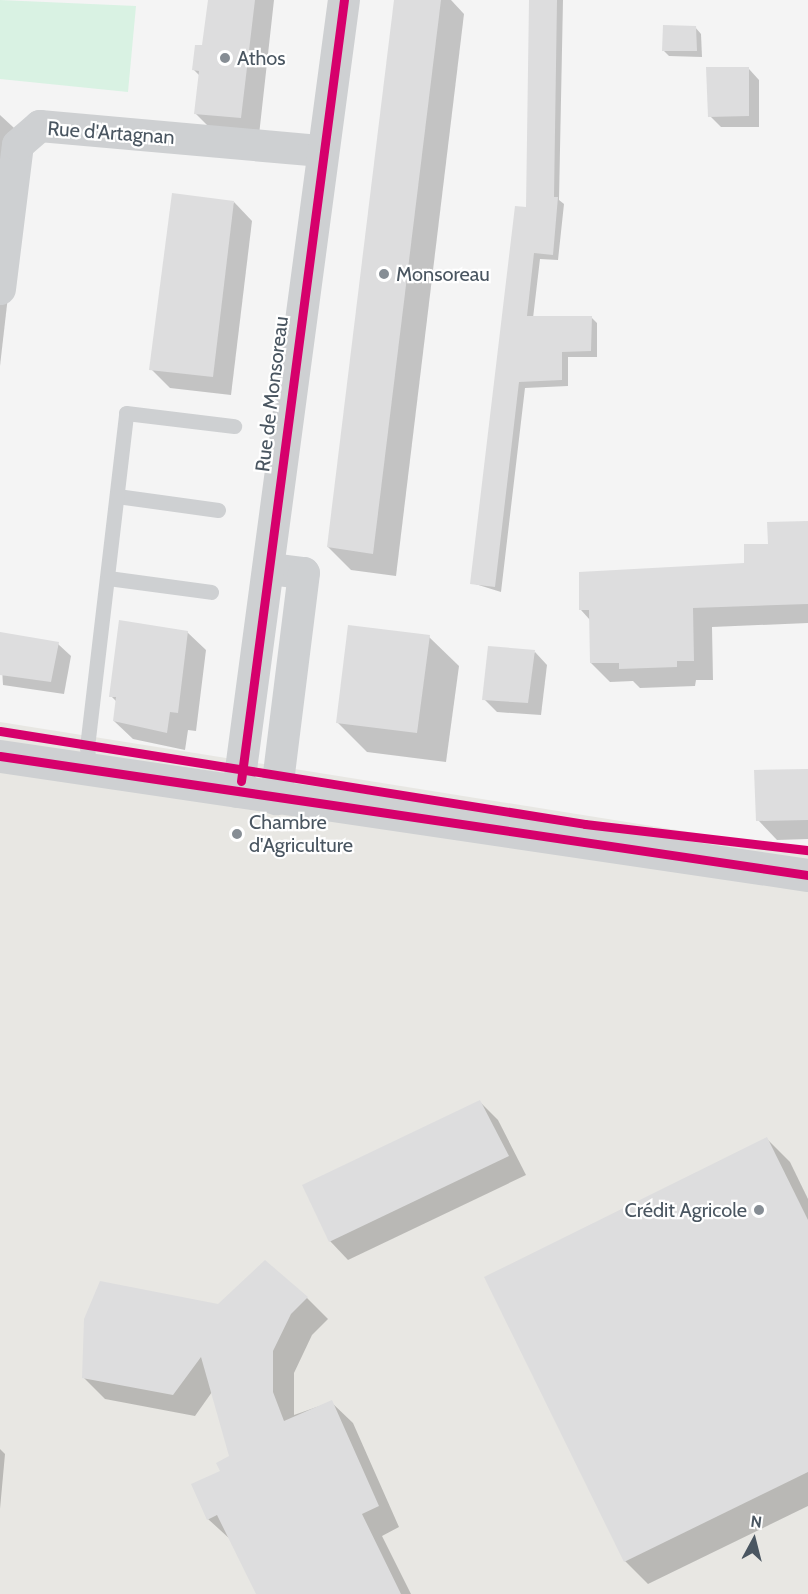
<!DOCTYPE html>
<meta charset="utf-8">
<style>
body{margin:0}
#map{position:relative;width:808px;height:1594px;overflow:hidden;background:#f4f4f4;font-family:Cabin,sans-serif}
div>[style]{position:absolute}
.commercial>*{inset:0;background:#e8e7e3}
.green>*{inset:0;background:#d9f2e3}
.shadow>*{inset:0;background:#0003}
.building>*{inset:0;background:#ddddde}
.service>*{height:15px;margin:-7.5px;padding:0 7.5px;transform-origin:7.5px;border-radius:7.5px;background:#ced0d2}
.minor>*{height:32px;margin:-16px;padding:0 16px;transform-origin:16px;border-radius:16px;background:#ced0d2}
.tertiary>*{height:33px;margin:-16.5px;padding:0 16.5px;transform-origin:16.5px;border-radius:16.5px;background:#ced0d2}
.cycleway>*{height:9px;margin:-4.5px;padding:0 4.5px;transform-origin:4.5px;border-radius:4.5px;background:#d6006c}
.dots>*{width:16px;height:16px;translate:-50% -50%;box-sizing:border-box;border:3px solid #fff;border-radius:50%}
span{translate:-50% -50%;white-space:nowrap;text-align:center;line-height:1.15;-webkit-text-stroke:4.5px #fff;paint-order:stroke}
.poi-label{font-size:20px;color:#4a5661}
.left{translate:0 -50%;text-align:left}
.right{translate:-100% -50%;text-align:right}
.street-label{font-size:20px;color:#4a5661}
.north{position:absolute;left:724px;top:1510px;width:60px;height:60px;-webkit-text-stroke:4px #fff;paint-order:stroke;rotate:7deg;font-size:16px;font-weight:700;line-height:24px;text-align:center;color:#4a5661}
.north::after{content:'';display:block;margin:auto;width:21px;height:27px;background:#4a5661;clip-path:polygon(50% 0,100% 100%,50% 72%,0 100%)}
</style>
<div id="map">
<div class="commercial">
<div style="clip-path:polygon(0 722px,808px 851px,808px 1594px,0 1594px)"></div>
</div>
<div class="green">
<div style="clip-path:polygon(0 0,136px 6px,128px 92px,0 79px)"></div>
</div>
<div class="shadow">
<div style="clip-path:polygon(210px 0,274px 0,259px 135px,214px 132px,196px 114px,200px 76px,194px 70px,204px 47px)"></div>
<div style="clip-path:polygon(396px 0,451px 0,464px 14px,396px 576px,351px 570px,328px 547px)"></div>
<div style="clip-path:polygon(531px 0,563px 0,559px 200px,564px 204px,558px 260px,540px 259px,533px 318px,591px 317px,597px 323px,597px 357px,568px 357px,568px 386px,525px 388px,501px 592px,472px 583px,527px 208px)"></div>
<div style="clip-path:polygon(695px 27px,701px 34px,702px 57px,669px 56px,663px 50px)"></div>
<div style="clip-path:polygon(749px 69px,759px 80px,759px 127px,721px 127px,710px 116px)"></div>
<div style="clip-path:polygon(0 115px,26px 139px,0 366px)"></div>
<div style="clip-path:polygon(234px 202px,252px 221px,231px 395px,170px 388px,151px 369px)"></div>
<div style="clip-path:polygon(808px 523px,808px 623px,712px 627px,713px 680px,696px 680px,695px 686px,640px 688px,633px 681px,610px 682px,591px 663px,590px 620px,581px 610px,746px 565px)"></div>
<div style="clip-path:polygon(187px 632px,206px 650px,196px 731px,188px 730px,185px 750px,133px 739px,114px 721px,117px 702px,111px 696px)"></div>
<div style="clip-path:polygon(0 634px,58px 644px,71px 656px,64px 694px,3px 685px)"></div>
<div style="clip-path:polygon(429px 637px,459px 666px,446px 762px,367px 752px,338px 723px)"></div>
<div style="clip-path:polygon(535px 652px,547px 665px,541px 715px,497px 712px,484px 699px)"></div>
<div style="clip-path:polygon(808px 770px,808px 839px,777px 840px,758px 820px)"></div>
<div style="clip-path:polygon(480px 1102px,498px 1120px,526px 1175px,348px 1260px,330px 1241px)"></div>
<div style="clip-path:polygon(767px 1139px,790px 1162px,808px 1199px,808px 1506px,648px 1584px,625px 1561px)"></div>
<div style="clip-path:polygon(307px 1298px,328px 1319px,312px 1335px,294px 1373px,294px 1415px,331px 1402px,353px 1423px,399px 1527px,382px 1536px,411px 1594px,257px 1594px,231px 1540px,208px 1519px,231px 1457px,212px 1392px,195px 1416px,105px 1399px,83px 1377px,219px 1306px)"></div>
<div style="clip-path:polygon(0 1449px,5px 1454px,0 1509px)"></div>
</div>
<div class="building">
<div style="clip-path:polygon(208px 0,255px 0,241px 118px,194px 114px,199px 71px,192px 70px,195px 45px,202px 45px)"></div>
<div style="clip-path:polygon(394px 0,441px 0,373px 554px,327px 547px)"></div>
<div style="clip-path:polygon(529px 0,557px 0,554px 197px,558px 197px,553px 255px,534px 253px,527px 316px,592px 316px,591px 351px,562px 352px,562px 380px,519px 382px,495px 587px,470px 584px,515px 206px,526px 207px)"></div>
<div style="clip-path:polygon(663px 25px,696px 26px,697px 51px,662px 51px)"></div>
<div style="clip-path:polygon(706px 67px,749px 67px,749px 116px,708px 117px)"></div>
<div style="clip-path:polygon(172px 193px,234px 201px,213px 377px,149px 370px)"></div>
<div style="clip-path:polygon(808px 521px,808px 604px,693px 608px,694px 661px,677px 661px,677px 667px,619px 669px,619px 663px,590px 663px,589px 610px,579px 610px,579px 572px,744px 563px,744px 544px,768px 544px,767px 522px)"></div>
<div style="clip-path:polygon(119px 620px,188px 631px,178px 713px,170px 712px,167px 733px,113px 721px,116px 697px,109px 697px)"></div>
<div style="clip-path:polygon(348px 625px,430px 635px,417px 733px,336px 723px)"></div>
<div style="clip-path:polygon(0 632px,59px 642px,51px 682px,0 675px)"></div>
<div style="clip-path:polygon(488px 646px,535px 650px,528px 703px,482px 700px)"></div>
<div style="clip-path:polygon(808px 769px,808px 820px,756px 821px,754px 770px)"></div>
<div style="clip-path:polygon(480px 1100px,509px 1156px,329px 1242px,302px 1185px)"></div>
<div style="clip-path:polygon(767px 1137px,808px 1220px,808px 1472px,624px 1562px,484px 1277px)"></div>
<div style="clip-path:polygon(265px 1260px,308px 1297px,291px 1314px,273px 1351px,273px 1392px,284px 1421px,332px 1400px,379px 1506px,362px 1514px,401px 1594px,256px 1594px,217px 1515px,207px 1520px,191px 1484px,220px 1471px,216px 1463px,229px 1456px,201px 1357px,173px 1395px,82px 1378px,84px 1319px,100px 1281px,218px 1304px)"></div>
</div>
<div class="service">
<div style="left:117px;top:496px;width:102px;rotate:7.9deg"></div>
<div style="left:108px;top:578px;width:104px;rotate:7.7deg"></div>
<div style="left:89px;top:769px;width:22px;rotate:-95deg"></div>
<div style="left:87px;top:747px;width:336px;rotate:-83.3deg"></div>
<div style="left:126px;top:413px;width:109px;rotate:6.9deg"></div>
</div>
<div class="minor">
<div style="left:0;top:289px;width:145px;rotate:-82.9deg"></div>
<div style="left:18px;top:145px;width:29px;rotate:-41deg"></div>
<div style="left:40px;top:126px;width:280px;rotate:5.1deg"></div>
<div style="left:270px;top:569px;width:34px;rotate:7deg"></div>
<div style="left:304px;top:573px;width:228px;rotate:97.1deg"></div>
<div style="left:238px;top:792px;width:799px;rotate:-82.38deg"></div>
</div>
<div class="tertiary">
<div style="left:0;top:756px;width:817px;rotate:8.38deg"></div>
</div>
<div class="cycleway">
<div style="left:0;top:731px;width:592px;rotate:9.03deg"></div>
<div style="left:585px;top:824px;width:225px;rotate:6.7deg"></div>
<div style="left:0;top:756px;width:817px;rotate:8.38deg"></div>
<div style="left:241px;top:781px;width:788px;rotate:-82.49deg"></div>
</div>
<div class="dots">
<div style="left:225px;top:58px;background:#868d94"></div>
<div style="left:384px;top:274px;background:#868d94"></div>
<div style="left:237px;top:834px;background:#868d94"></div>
<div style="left:759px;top:1210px;background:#868d94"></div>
</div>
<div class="poi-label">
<span class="left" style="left:237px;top:58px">Athos</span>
<span class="left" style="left:396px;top:274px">Monsoreau</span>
<span class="left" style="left:249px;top:834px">Chambre<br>d'Agriculture</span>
<span class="right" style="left:747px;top:1210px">Crédit Agricole</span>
</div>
<div class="street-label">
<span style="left:111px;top:133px;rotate:4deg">Rue d'Artagnan</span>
<span style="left:272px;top:394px;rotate:-83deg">Rue de Monsoreau</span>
</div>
<div class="north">N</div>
</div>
